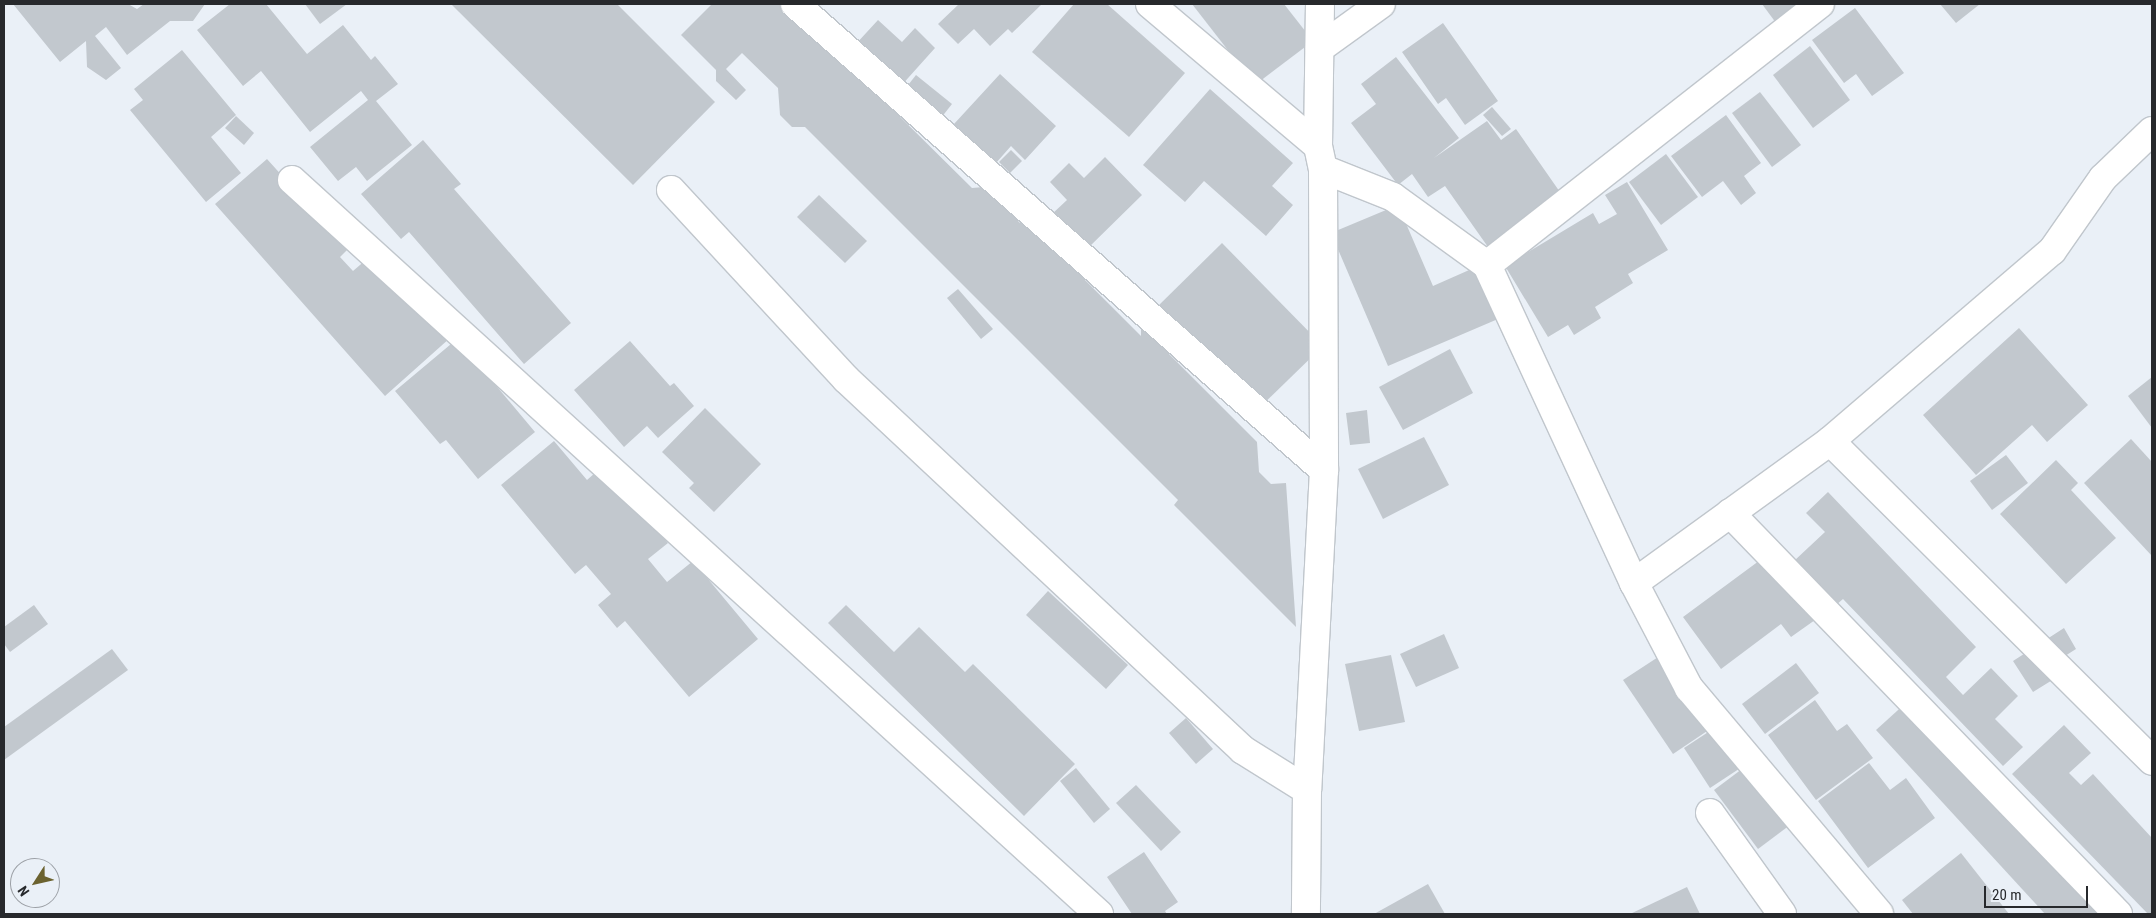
<!DOCTYPE html>
<style>
body{margin:0}
#map{position:relative;width:2156px;height:918px;overflow:hidden;background:#eaf0f7;font-family:"Roboto Condensed",sans-serif}
div>[style]{position:absolute}
.building>*{inset:0;background:#c2c8ce}
.roads{filter:drop-shadow(1px 0 #c0c6cc) drop-shadow(-1px 0 #c0c6cc) drop-shadow(0 1px #c0c6cc) drop-shadow(0 -1px #c0c6cc)}
.minor>*{height:28px;margin:-14px;padding:0 14px;transform-origin:14px;border-radius:14px;background:#fff}
.tertiary>*{height:28px;margin:-14px;padding:0 14px;transform-origin:14px;border-radius:14px;background:#fff}
span{translate:-50% -50%;white-space:nowrap;text-align:center;line-height:1.15;-webkit-text-stroke:5px #eaf0f7;paint-order:stroke}
.frame{position:absolute;inset:0;border:5px solid #27292c;pointer-events:none}
.north{position:absolute;left:10px;top:858px;width:50px;height:50px;box-sizing:border-box;background:#eaf0f7;border:1px solid #9ca0a6;border-radius:50%;rotate:235deg;font-size:14px;font-weight:700;line-height:20px;text-align:center;color:#27292c}
.north::after{content:'';display:block;margin:auto;width:18px;height:22px;background:#6b622f;clip-path:polygon(50% 0,100% 100%,50% 72%,0 100%)}
.scale{position:absolute;left:1984px;top:886px;width:104px;height:22px;box-sizing:border-box;border:2px solid #27292c;border-top:0;padding-left:6px;font-size:15px;line-height:18px;white-space:nowrap;color:#27292c;-webkit-text-stroke:4px #eaf0f7;paint-order:stroke}
</style>
<div id="map">
<div class="building">
<div style="clip-path:polygon(13px 4px,128px 4px,137px 9px,144px 4px,205px 4px,193px 21px,170px 21px,127px 55px,106px 27px,95px 36px,121px 68px,106px 80px,87px 67px,86px 41px,60px 62px)"></div>
<div style="clip-path:polygon(230px 4px,266px 4px,307px 54px,343px 25px,371px 60px,375px 56px,398px 84px,376px 101px,412px 145px,367px 181px,356px 167px,338px 181px,310px 147px,368px 100px,361px 91px,310px 132px,261px 71px,243px 86px,197px 30px)"></div>
<div style="clip-path:polygon(305px 4px,347px 4px,320px 24px)"></div>
<div style="clip-path:polygon(451px 4px,617px 4px,715px 102px,633px 185px)"></div>
<div style="clip-path:polygon(712px 4px,786px 4px,972px 188px,984px 187px,1020px 223px,1020px 215px,1141px 336px,1141px 326px,1257px 442px,1259px 472px,1271px 484px,1286px 483px,1296px 627px,1174px 505px,1178px 500px,805px 127px,792px 127px,780px 115px,778px 88px,742px 53px,726px 69px,746px 90px,736px 100px,716px 81px,716px 70px,681px 35px)"></div>
<div style="clip-path:polygon(959px 4px,1042px 4px,1012px 33px,1008px 29px,990px 46px,974px 29px,958px 44px,938px 24px)"></div>
<div style="clip-path:polygon(1074px 4px,1107px 4px,1185px 73px,1129px 137px,1032px 52px)"></div>
<div style="clip-path:polygon(1192px 4px,1284px 4px,1313px 41px,1255px 85px)"></div>
<div style="clip-path:polygon(1762px 4px,1810px 4px,1779px 27px)"></div>
<div style="clip-path:polygon(1940px 4px,1980px 4px,1956px 23px)"></div>
<div style="clip-path:polygon(1855px 8px,1904px 73px,1872px 96px,1856px 74px,1844px 83px,1812px 40px)"></div>
<div style="clip-path:polygon(878px 20px,902px 42px,915px 28px,935px 48px,900px 87px,855px 45px)"></div>
<div style="clip-path:polygon(1443px 23px,1498px 101px,1465px 125px,1446px 98px,1438px 104px,1402px 52px)"></div>
<div style="clip-path:polygon(1810px 46px,1850px 100px,1813px 128px,1773px 75px)"></div>
<div style="clip-path:polygon(182px 50px,236px 115px,211px 137px,241px 173px,206px 202px,130px 110px,143px 100px,134px 89px)"></div>
<div style="clip-path:polygon(1396px 57px,1459px 138px,1434px 158px,1487px 121px,1501px 140px,1516px 129px,1562px 195px,1488px 247px,1445px 186px,1428px 197px,1412px 174px,1398px 185px,1351px 123px,1376px 104px,1361px 84px)"></div>
<div style="clip-path:polygon(1000px 74px,1056px 126px,1025px 160px,1011px 146px,996px 163px,954px 124px)"></div>
<div style="clip-path:polygon(916px 75px,952px 104px,937px 123px,901px 94px)"></div>
<div style="clip-path:polygon(1210px 89px,1293px 163px,1272px 186px,1293px 205px,1266px 236px,1204px 181px,1185px 202px,1143px 165px)"></div>
<div style="clip-path:polygon(1760px 92px,1801px 145px,1772px 167px,1732px 113px)"></div>
<div style="clip-path:polygon(1492px 107px,1511px 129px,1502px 136px,1483px 115px)"></div>
<div style="clip-path:polygon(1726px 115px,1761px 163px,1744px 176px,1756px 193px,1741px 205px,1723px 181px,1702px 197px,1671px 156px)"></div>
<div style="clip-path:polygon(236px 116px,254px 133px,244px 145px,225px 128px)"></div>
<div style="clip-path:polygon(423px 140px,461px 184px,454px 189px,571px 323px,524px 364px,409px 232px,401px 239px,361px 194px)"></div>
<div style="clip-path:polygon(1011px 150px,1022px 161px,1010px 173px,999px 162px)"></div>
<div style="clip-path:polygon(1666px 154px,1698px 197px,1661px 225px,1629px 182px)"></div>
<div style="clip-path:polygon(1105px 157px,1142px 195px,1086px 250px,1051px 215px,1067px 200px,1050px 182px,1069px 163px,1084px 178px)"></div>
<div style="clip-path:polygon(267px 159px,348px 249px,340px 257px,353px 271px,374px 253px,450px 338px,385px 396px,215px 204px)"></div>
<div style="clip-path:polygon(1627px 182px,1668px 250px,1628px 274px,1633px 283px,1595px 307px,1601px 318px,1574px 335px,1568px 325px,1548px 337px,1505px 266px,1593px 213px,1599px 224px,1617px 214px,1605px 195px)"></div>
<div style="clip-path:polygon(819px 195px,867px 241px,845px 263px,797px 217px)"></div>
<div style="clip-path:polygon(1398px 205px,1433px 286px,1476px 267px,1498px 319px,1388px 366px,1331px 233px)"></div>
<div style="clip-path:polygon(1222px 243px,1323px 346px,1256px 411px,1156px 308px)"></div>
<div style="clip-path:polygon(958px 289px,993px 329px,981px 339px,947px 298px)"></div>
<div style="clip-path:polygon(2019px 328px,2088px 405px,2047px 442px,2032px 425px,1976px 475px,1923px 415px)"></div>
<div style="clip-path:polygon(457px 339px,535px 432px,478px 479px,446px 440px,440px 444px,395px 391px)"></div>
<div style="clip-path:polygon(630px 341px,670px 386px,674px 383px,694px 406px,658px 438px,647px 426px,624px 447px,574px 390px)"></div>
<div style="clip-path:polygon(1450px 349px,1473px 393px,1403px 430px,1379px 387px)"></div>
<div style="clip-path:polygon(2152px 377px,2152px 428px,2128px 396px)"></div>
<div style="clip-path:polygon(705px 408px,761px 464px,714px 512px,689px 488px,694px 483px,662px 452px)"></div>
<div style="clip-path:polygon(1367px 410px,1370px 443px,1350px 445px,1346px 413px)"></div>
<div style="clip-path:polygon(1424px 437px,1449px 485px,1383px 519px,1358px 469px)"></div>
<div style="clip-path:polygon(2131px 439px,2152px 462px,2152px 556px,2084px 483px)"></div>
<div style="clip-path:polygon(554px 441px,587px 480px,604px 465px,668px 543px,648px 559px,667px 582px,693px 561px,758px 639px,689px 697px,625px 621px,617px 628px,598px 605px,611px 594px,586px 565px,575px 574px,501px 485px)"></div>
<div style="clip-path:polygon(2006px 455px,2028px 483px,1992px 510px,1970px 481px)"></div>
<div style="clip-path:polygon(2056px 460px,2078px 483px,2071px 490px,2116px 538px,2066px 584px,2000px 514px)"></div>
<div style="clip-path:polygon(1828px 492px,1976px 647px,1946px 677px,1963px 695px,1991px 668px,2018px 696px,1995px 719px,2023px 747px,2003px 766px,1843px 599px,1836px 605px,1794px 561px,1825px 532px,1806px 513px)"></div>
<div style="clip-path:polygon(1767px 555px,1815px 620px,1791px 637px,1781px 624px,1721px 669px,1683px 617px)"></div>
<div style="clip-path:polygon(1048px 591px,1128px 665px,1106px 689px,1026px 615px)"></div>
<div style="clip-path:polygon(34px 605px,48px 624px,10px 652px,4px 644px,4px 627px)"></div>
<div style="clip-path:polygon(846px 605px,894px 652px,919px 627px,965px 672px,973px 664px,1075px 764px,1024px 816px,828px 623px)"></div>
<div style="clip-path:polygon(2064px 628px,2076px 649px,2046px 668px,2054px 679px,2033px 692px,2013px 661px)"></div>
<div style="clip-path:polygon(1444px 634px,1459px 668px,1416px 687px,1400px 654px)"></div>
<div style="clip-path:polygon(1675px 646px,1725px 719px,1673px 754px,1623px 680px)"></div>
<div style="clip-path:polygon(112px 649px,128px 670px,4px 760px,4px 727px)"></div>
<div style="clip-path:polygon(1391px 655px,1405px 722px,1359px 731px,1345px 664px)"></div>
<div style="clip-path:polygon(1796px 663px,1819px 693px,1765px 734px,1742px 704px)"></div>
<div style="clip-path:polygon(1815px 700px,1837px 731px,1847px 724px,1873px 758px,1816px 800px,1768px 735px)"></div>
<div style="clip-path:polygon(1908px 701px,2103px 914px,2045px 914px,1876px 730px)"></div>
<div style="clip-path:polygon(1186px 718px,1213px 749px,1196px 764px,1169px 733px)"></div>
<div style="clip-path:polygon(1725px 721px,1751px 761px,1710px 788px,1684px 748px)"></div>
<div style="clip-path:polygon(2064px 725px,2091px 753px,2069px 773px,2081px 785px,2093px 774px,2152px 838px,2152px 914px,2148px 914px,2012px 774px)"></div>
<div style="clip-path:polygon(1754px 760px,1798px 819px,1758px 849px,1714px 790px)"></div>
<div style="clip-path:polygon(1869px 763px,1890px 790px,1906px 778px,1935px 818px,1868px 868px,1818px 801px)"></div>
<div style="clip-path:polygon(1076px 768px,1110px 809px,1094px 823px,1060px 781px)"></div>
<div style="clip-path:polygon(1136px 785px,1181px 832px,1161px 851px,1116px 803px)"></div>
<div style="clip-path:polygon(1144px 852px,1178px 902px,1165px 911px,1167px 914px,1132px 914px,1107px 877px)"></div>
<div style="clip-path:polygon(1961px 853px,2009px 914px,1913px 914px,1902px 900px)"></div>
<div style="clip-path:polygon(1428px 884px,1445px 914px,1374px 914px)"></div>
<div style="clip-path:polygon(1687px 887px,1700px 914px,1630px 914px)"></div>
</div>
<div class="roads">
<div class="minor">
<div style="left:795px;top:4px;width:705px;rotate:41.38deg"></div>
<div style="left:1320px;top:48px;width:75px;rotate:-35.8deg"></div>
<div style="left:1323px;top:169px;width:75px;rotate:21.8deg"></div>
<div style="left:1393px;top:197px;width:116px;rotate:35.9deg"></div>
<div style="left:1487px;top:265px;width:350px;rotate:65.2deg"></div>
<div style="left:1634px;top:583px;width:119px;rotate:62.4deg"></div>
<div style="left:1689px;top:688px;width:295px;rotate:49.9deg"></div>
<div style="left:292px;top:180px;width:1091px;rotate:42.29deg"></div>
<div style="left:671px;top:190px;width:258px;rotate:47.2deg"></div>
<div style="left:846px;top:379px;width:543px;rotate:43.06deg"></div>
<div style="left:1243px;top:750px;width:75px;rotate:32deg"></div>
<div style="left:1487px;top:265px;width:423px;rotate:-38.1deg"></div>
<div style="left:1830px;top:441px;width:454px;rotate:44.8deg"></div>
<div style="left:1730px;top:513px;width:558px;rotate:45.94deg"></div>
<div style="left:1634px;top:583px;width:242px;rotate:-35.9deg"></div>
<div style="left:1830px;top:441px;width:292px;rotate:-40.6deg"></div>
<div style="left:2052px;top:251px;width:89px;rotate:-55.1deg"></div>
<div style="left:2103px;top:178px;width:68px;rotate:-43.8deg"></div>
<div style="left:1710px;top:813px;width:124px;rotate:54.5deg"></div>
</div>
<div class="tertiary">
<div style="left:1150px;top:4px;width:220px;rotate:40.2deg"></div>
<div style="left:1318px;top:146px;width:24px;rotate:78deg"></div>
<div style="left:1323px;top:169px;width:301px;rotate:89.8deg"></div>
<div style="left:1324px;top:470px;width:320px;rotate:93deg"></div>
<div style="left:1307px;top:790px;width:124px;rotate:90.5deg"></div>
<div style="left:1318px;top:146px;width:142px;rotate:-89.2deg"></div>
</div>
</div>
<div class="frame"></div>
<div class="north">N</div>
<div class="scale">20 m</div>
</div>
